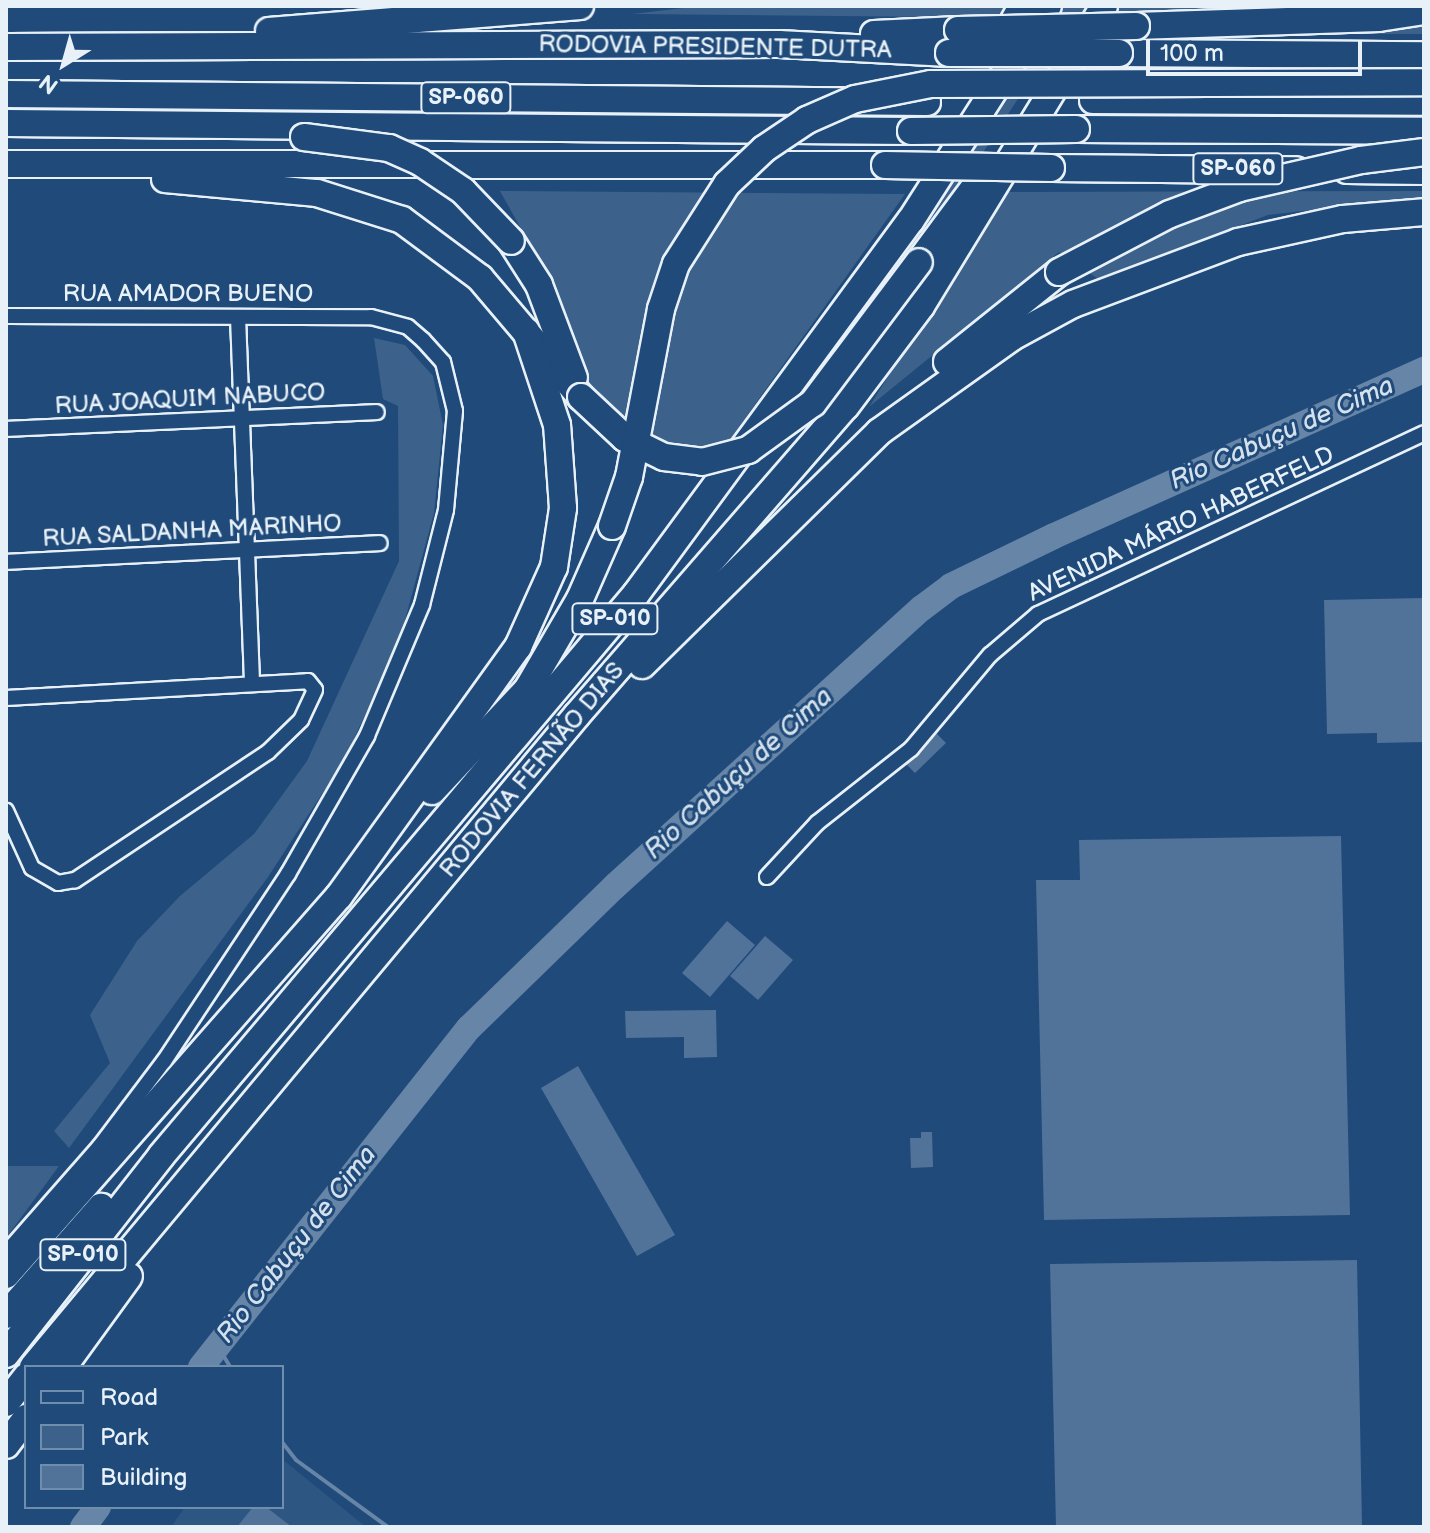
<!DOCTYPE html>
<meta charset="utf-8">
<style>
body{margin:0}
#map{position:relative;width:1430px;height:1533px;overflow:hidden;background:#1f4a7a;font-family:"Balsamiq Sans",sans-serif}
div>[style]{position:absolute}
.built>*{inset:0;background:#2e5683}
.green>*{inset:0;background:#3c628c}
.stream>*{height:4px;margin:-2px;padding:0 2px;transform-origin:2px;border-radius:2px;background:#6685a7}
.river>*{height:26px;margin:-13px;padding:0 13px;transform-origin:13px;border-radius:13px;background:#6685a7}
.building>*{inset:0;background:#517399}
.roads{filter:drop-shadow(2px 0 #e8f1f8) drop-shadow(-2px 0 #e8f1f8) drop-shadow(0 2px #e8f1f8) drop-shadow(0 -2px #e8f1f8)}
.street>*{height:14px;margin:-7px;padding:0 7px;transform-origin:7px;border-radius:7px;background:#1f4a7a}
.highway>*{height:26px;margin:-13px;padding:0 13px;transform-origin:13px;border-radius:13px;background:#1f4a7a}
.bridges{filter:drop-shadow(2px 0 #e8f1f8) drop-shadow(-2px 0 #e8f1f8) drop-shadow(0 2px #e8f1f8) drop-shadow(0 -2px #e8f1f8)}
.highway-bridge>*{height:26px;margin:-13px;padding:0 13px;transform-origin:13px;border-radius:13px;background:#1f4a7a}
span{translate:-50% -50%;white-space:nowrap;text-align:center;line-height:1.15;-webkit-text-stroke:6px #1f4a7a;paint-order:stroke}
.shield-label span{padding:2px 6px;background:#1f4a7a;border:2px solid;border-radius:6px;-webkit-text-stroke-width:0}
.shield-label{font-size:22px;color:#e8f1f8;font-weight:700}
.street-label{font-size:24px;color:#e8f1f8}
.water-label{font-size:26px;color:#d4e1ec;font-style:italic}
.frame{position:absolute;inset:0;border:8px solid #e8f1f8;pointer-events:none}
.legend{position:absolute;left:24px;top:1365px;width:260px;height:144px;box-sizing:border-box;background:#1f4a7a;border:2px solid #6f8dac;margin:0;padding:10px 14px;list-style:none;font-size:24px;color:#e8f1f8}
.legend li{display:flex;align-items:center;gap:16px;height:40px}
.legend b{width:40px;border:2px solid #6f8dac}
.north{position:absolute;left:24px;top:24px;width:80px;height:80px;-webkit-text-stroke:6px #1f4a7a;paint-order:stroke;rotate:217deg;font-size:22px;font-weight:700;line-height:32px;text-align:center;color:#e8f1f8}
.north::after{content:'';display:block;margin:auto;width:28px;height:36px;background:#e8f1f8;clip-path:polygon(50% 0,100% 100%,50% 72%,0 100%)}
.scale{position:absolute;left:1146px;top:40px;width:216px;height:36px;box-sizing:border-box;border:4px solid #e8f1f8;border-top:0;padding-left:10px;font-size:24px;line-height:28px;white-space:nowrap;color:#e8f1f8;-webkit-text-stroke:6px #1f4a7a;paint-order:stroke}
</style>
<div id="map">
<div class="built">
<div style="clip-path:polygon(282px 1459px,366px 1527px,171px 1527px,185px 1507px,282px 1507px)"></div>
</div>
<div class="green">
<div style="clip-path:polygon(700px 6px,1424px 6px,1424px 34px,1359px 34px,1356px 9px,1071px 17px,960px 188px,839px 343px,951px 186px,1052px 18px,632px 14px)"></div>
<div style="clip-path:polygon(500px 191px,905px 194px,726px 445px,673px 450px,614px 418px,585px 382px,548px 277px)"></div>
<div style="clip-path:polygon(1424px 191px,1424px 197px,1268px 215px,1098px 279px,1059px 252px,869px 407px,1004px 192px)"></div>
<div style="clip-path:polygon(374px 338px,405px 345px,433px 376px,443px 425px,434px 513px,399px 642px,344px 760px,268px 877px,69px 1148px,54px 1131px,110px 1063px,90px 1015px,137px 941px,180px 896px,254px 834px,307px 761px,399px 561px,398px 406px,383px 399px)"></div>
<div style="clip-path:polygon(6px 1166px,59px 1166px,6px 1238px)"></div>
</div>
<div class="stream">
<div style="left:217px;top:1345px;width:26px;rotate:59deg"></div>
<div style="left:282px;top:1442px;width:23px;rotate:52deg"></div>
<div style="left:296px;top:1460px;width:114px;rotate:36.1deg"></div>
</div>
<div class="river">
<div style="left:201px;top:1367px;width:432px;rotate:-51.7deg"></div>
<div style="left:469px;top:1028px;width:204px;rotate:-44.2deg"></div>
<div style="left:615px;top:886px;width:414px;rotate:-42.2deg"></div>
<div style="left:922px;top:608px;width:36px;rotate:-37deg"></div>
<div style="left:951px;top:586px;width:114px;rotate:-25.9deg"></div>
<div style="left:1054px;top:536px;width:406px;rotate:-24.2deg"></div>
<div style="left:83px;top:1527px;width:25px;rotate:-53deg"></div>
</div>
<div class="building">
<div style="clip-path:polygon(1424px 598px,1424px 742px,1377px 743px,1377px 733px,1327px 734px,1324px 600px)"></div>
<div style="clip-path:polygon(933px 730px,946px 743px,915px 773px,902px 760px)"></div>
<div style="clip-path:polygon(1341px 836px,1350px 1215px,1044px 1220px,1036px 880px,1080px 880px,1079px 840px)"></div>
<div style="clip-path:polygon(727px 921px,755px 945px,710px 997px,682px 973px)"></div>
<div style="clip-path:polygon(765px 936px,793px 960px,758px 1000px,730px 976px)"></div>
<div style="clip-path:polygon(716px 1010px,717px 1057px,684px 1058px,684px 1037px,626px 1038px,625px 1011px)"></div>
<div style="clip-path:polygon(578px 1066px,675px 1235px,637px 1256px,541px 1088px)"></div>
<div style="clip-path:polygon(921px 1132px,932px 1132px,933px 1167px,911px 1168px,910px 1138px,921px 1138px)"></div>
<div style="clip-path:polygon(1357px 1260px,1362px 1527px,1056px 1527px,1050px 1264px)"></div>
<div style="clip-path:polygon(253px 1507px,266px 1507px,292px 1527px,237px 1527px)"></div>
</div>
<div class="roads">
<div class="street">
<div style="left:6px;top:316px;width:365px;rotate:0.2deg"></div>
<div style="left:371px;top:317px;width:38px;rotate:15deg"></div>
<div style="left:408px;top:327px;width:20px;rotate:41deg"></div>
<div style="left:423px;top:340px;width:30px;rotate:48deg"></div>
<div style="left:443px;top:362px;width:50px;rotate:76.2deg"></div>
<div style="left:455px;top:411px;width:99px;rotate:95.2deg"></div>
<div style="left:446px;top:510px;width:98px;rotate:104.2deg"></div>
<div style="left:422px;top:605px;width:142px;rotate:112.8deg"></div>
<div style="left:367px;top:736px;width:159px;rotate:119.8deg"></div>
<div style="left:288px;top:874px;width:224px;rotate:123.5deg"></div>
<div style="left:164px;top:1061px;width:106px;rotate:127deg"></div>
<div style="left:100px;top:1146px;width:142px;rotate:131.3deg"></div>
<div style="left:238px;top:317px;width:366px;rotate:87.8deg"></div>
<div style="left:6px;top:429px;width:371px;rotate:-2.6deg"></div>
<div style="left:6px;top:562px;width:374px;rotate:-2.9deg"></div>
<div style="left:6px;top:698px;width:302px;rotate:-3.2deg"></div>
<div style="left:308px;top:681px;width:11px;rotate:52deg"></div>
<div style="left:315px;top:690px;width:33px;rotate:115deg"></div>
<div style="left:301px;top:720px;width:46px;rotate:135.9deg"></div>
<div style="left:268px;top:752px;width:232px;rotate:146.4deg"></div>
<div style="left:75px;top:880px;width:17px;rotate:170deg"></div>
<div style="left:58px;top:883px;width:30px;rotate:-150deg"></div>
<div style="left:32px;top:868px;width:63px;rotate:-114.5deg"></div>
<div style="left:767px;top:877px;width:74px;rotate:-47.2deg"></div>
<div style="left:817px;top:823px;width:120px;rotate:-38.2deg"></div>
<div style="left:911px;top:749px;width:123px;rotate:-50deg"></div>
<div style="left:990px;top:655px;width:63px;rotate:-40.5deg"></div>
<div style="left:1038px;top:614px;width:426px;rotate:-25.1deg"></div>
</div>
<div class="highway">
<div style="left:1136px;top:26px;width:243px;rotate:-1.9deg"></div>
<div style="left:1379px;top:18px;width:46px;rotate:-8.8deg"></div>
<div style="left:269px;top:31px;width:312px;rotate:-4.6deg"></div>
<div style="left:874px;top:34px;width:84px;rotate:-2.7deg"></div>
<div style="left:1001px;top:45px;width:44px;rotate:-61.7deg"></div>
<div style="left:6px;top:47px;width:773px;rotate:-0.22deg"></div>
<div style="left:779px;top:44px;width:170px;rotate:3deg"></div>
<div style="left:1119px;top:53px;width:305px;rotate:0.4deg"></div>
<div style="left:6px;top:94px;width:921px;rotate:0.5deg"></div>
<div style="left:1093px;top:100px;width:331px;rotate:0.3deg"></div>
<div style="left:6px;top:123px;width:905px;rotate:0.51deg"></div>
<div style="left:1076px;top:129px;width:348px;rotate:0.3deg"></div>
<div style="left:6px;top:164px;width:879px;rotate:0.07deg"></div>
<div style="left:1051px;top:168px;width:245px;rotate:0.5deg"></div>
<div style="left:1347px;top:170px;width:77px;rotate:0.7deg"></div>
<div style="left:165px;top:179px;width:153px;rotate:5.3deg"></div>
<div style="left:317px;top:193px;width:89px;rotate:17.6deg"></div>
<div style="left:402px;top:220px;width:97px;rotate:36.6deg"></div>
<div style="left:480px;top:278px;width:156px;rotate:49.7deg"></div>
<div style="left:511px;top:241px;width:52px;rotate:57.5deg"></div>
<div style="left:539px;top:285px;width:99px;rotate:69.4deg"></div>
<div style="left:919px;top:262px;width:109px;rotate:-53.5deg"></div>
<div style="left:947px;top:362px;width:144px;rotate:-38.8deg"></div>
<div style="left:642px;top:665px;width:332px;rotate:-44.5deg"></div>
<div style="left:879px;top:432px;width:163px;rotate:-35.5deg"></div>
<div style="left:1012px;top:337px;width:69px;rotate:-28.4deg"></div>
<div style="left:1073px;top:304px;width:176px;rotate:-20.6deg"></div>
<div style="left:1238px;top:242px;width:107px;rotate:-12.4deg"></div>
<div style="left:1343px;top:219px;width:81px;rotate:-4.9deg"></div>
<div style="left:432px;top:791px;width:139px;rotate:-46.8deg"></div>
<div style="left:527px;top:690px;width:105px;rotate:-59.8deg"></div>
<div style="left:580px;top:599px;width:80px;rotate:-66.3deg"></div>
<div style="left:6px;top:1275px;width:505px;rotate:-48.7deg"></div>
<div style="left:339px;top:896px;width:307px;rotate:-54.3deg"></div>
<div style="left:518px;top:647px;width:88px;rotate:-65.8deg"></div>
<div style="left:554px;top:567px;width:60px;rotate:-81.3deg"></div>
<div style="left:563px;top:508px;width:83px;rotate:-94.1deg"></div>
<div style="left:557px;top:425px;width:99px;rotate:-108.3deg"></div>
<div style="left:6px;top:1315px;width:144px;rotate:-48.7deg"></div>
<div style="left:6px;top:1354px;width:251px;rotate:-51.9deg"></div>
<div style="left:161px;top:1156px;width:736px;rotate:-49.8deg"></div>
<div style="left:636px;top:594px;width:464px;rotate:-53.7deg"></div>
<div style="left:911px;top:220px;width:254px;rotate:-57.4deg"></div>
<div style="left:33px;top:1367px;width:849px;rotate:-50.16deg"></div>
<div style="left:577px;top:715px;width:410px;rotate:-49deg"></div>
<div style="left:846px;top:406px;width:125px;rotate:-53.1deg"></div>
<div style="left:921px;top:306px;width:351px;rotate:-58.6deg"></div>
<div style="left:63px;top:1367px;width:112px;rotate:-54deg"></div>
<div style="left:6px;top:1403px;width:33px;rotate:-52deg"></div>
<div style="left:6px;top:1445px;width:34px;rotate:-53deg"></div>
</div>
</div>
<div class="bridges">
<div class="highway-bridge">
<div style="left:958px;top:30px;width:178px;rotate:-1.3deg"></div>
<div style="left:949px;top:53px;width:170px"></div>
<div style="left:911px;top:131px;width:165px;rotate:-0.7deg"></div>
<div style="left:304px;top:137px;width:86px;rotate:7.4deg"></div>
<div style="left:389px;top:148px;width:34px;rotate:24deg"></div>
<div style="left:420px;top:162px;width:52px;rotate:34deg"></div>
<div style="left:463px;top:191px;width:69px;rotate:46.2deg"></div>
<div style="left:885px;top:165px;width:166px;rotate:1deg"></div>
<div style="left:1059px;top:272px;width:125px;rotate:-27.6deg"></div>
<div style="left:1170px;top:214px;width:74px;rotate:-20.6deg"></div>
<div style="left:1239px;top:188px;width:125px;rotate:-12.9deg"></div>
<div style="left:1361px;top:160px;width:64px;rotate:-7.2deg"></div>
<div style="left:581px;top:397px;width:60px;rotate:43deg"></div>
<div style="left:625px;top:438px;width:43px;rotate:26deg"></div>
<div style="left:664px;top:457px;width:38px;rotate:7deg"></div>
<div style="left:702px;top:462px;width:48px;rotate:-14.6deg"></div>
<div style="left:748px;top:450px;width:80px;rotate:-35.9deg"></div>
<div style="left:813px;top:403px;width:176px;rotate:-53.1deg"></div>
<div style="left:612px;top:526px;width:52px;rotate:-70.9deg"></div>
<div style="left:629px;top:477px;width:171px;rotate:-79.2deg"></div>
<div style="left:661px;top:309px;width:47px;rotate:-71.6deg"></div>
<div style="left:676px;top:264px;width:95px;rotate:-57.5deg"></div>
<div style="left:727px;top:184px;width:51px;rotate:-43.4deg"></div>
<div style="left:764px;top:149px;width:52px;rotate:-34deg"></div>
<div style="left:807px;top:120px;width:52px;rotate:-23.6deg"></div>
<div style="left:855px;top:99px;width:77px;rotate:-11.2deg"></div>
<div style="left:931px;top:84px;width:492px;rotate:-0.2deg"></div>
</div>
</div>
<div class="shield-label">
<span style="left:466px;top:98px">SP-060</span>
<span style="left:1238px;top:169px">SP-060</span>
<span style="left:615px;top:619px">SP-010</span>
<span style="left:83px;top:1255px">SP-010</span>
</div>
<div class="street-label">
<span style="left:715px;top:47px;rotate:1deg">RODOVIA PRESIDENTE DUTRA</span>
<span style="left:188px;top:294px">RUA AMADOR BUENO</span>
<span style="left:190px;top:399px;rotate:-3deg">RUA JOAQUIM NABUCO</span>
<span style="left:1181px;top:524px;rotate:-25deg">AVENIDA MÁRIO HABERFELD</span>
<span style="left:192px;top:531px;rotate:-3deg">RUA SALDANHA MARINHO</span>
<span style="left:532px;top:770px;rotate:-50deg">RODOVIA FERNÃO DIAS</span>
</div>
<div class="water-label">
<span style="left:1282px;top:434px;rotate:-24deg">Rio Cabuçu de Cima</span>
<span style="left:739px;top:774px;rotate:-42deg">Rio Cabuçu de Cima</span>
<span style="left:297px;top:1245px;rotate:-52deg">Rio Cabuçu de Cima</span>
</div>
<div class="frame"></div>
<ul class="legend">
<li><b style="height:10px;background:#1f4a7a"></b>Road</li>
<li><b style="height:22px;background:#3c628c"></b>Park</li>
<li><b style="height:22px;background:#517399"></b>Building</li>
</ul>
<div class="north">N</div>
<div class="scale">100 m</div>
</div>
